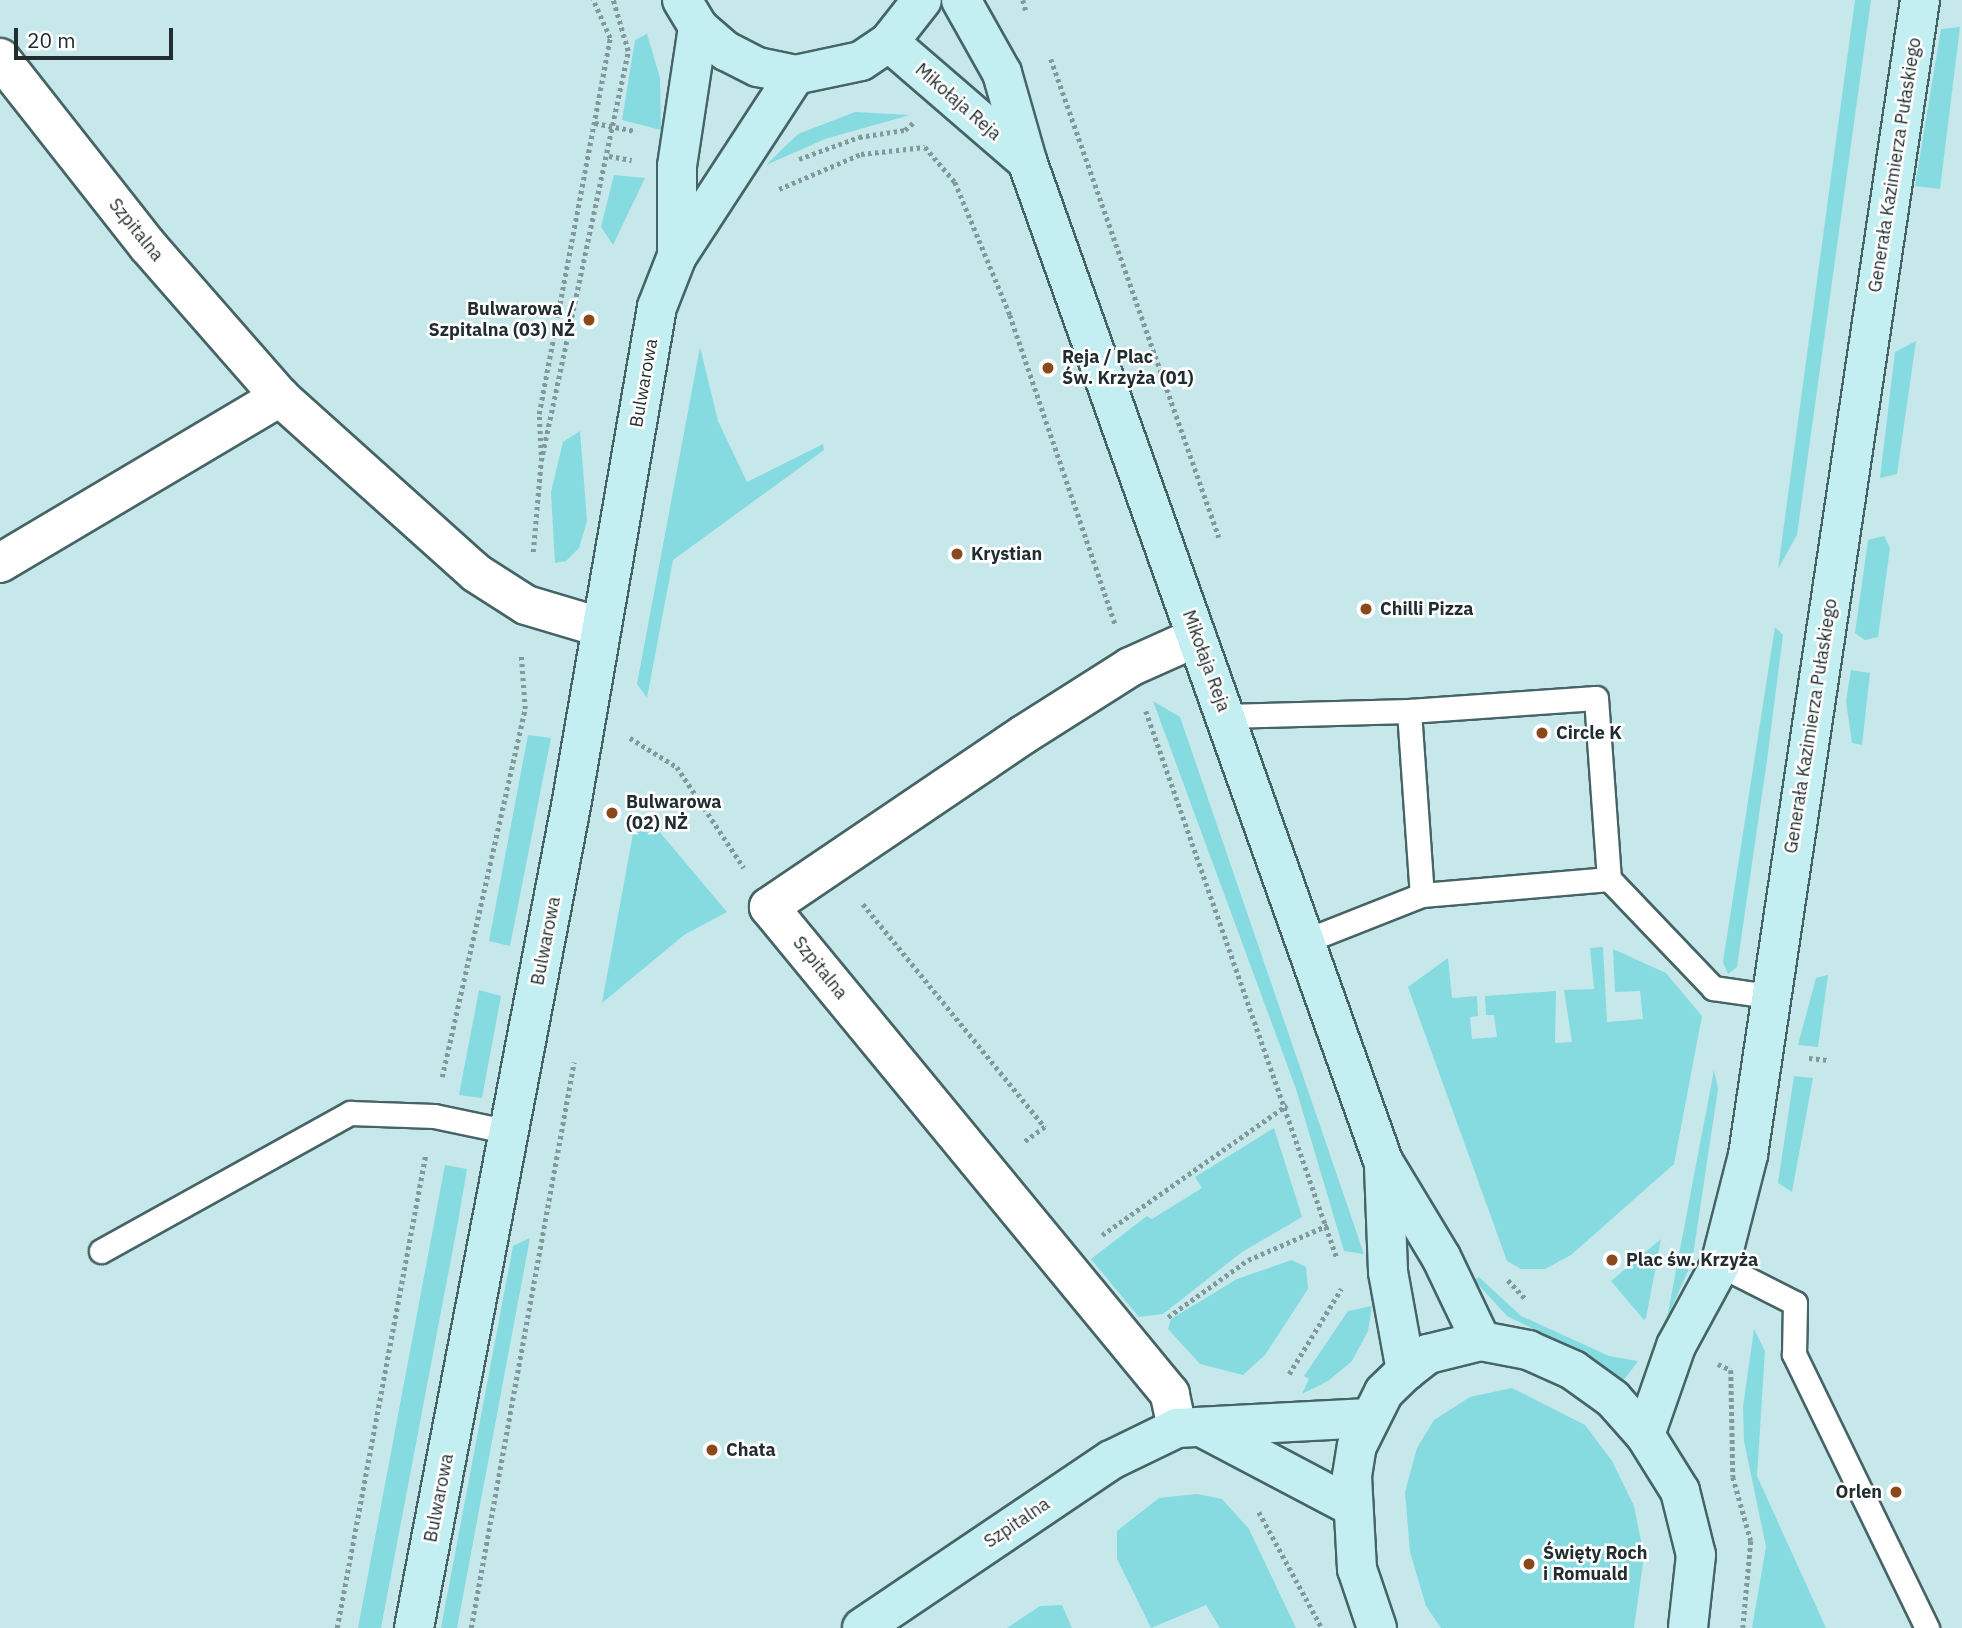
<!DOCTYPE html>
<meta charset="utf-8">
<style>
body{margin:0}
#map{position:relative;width:1962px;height:1628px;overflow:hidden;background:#c7e8ea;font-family:"IBM Plex Sans",sans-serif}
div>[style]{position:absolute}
.green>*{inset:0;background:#85dbe0}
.path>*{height:4.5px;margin-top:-2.25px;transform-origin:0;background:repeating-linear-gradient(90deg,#81999b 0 3.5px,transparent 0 7px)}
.roads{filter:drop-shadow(2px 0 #466466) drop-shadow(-2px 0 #466466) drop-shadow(0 2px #466466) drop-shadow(0 -2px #466466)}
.lane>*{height:23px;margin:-11.5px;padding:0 11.5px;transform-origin:11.5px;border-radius:11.5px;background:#fff}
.street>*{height:38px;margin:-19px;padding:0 19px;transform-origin:19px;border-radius:19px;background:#fff}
.secondary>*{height:38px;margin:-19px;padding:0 19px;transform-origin:19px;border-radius:19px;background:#c4eff2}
.dots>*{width:19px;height:19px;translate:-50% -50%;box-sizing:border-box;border:4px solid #fff;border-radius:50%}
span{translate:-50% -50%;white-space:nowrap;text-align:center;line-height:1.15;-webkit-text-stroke:5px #fff;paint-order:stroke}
.street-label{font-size:18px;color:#212d2e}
.poi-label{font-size:18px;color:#212d2e;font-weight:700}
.right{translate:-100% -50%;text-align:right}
.left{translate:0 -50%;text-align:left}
.scale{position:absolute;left:14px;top:28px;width:159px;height:32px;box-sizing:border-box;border:4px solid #212d2e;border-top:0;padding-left:9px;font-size:21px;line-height:24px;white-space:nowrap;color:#212d2e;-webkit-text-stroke:5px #fff;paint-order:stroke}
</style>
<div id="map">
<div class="green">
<div style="clip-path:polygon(1855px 0,1871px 0,1797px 535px,1778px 569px)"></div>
<div style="clip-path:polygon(1960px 27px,1940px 189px,1915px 186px,1941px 29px)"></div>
<div style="clip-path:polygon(647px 34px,660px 78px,661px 130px,622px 120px,635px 40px)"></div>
<div style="clip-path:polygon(855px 112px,910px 115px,825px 139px,766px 165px,798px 134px)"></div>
<div style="clip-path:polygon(614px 175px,645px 178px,613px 245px,601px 227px)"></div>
<div style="clip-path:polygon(1916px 341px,1897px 474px,1880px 478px,1895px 352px)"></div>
<div style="clip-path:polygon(700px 347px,718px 421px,747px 482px,823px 444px,824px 450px,673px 560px,647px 698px,637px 684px)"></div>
<div style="clip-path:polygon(580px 431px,587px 521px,579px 548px,566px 561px,555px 563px,551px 492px,563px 442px)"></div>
<div style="clip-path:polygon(1884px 536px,1890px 548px,1878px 637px,1865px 640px,1855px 633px,1868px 540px)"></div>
<div style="clip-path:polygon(1775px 627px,1783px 635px,1767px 760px,1737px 967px,1728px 974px,1723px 962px)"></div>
<div style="clip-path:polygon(1851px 670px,1870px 673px,1862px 745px,1852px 743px,1846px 701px)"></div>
<div style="clip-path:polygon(1153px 701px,1180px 717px,1364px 1254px,1344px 1251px,1296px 1089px)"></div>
<div style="clip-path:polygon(528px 735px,551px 738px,510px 946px,489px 941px)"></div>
<div style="clip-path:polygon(647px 817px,727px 912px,684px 935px,602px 1003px,634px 828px)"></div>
<div style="clip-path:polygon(1603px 947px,1607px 1022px,1643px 1019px,1640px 991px,1615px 992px,1613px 949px,1666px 973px,1702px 1016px,1674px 1164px,1571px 1255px,1545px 1269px,1521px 1269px,1507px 1261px,1408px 987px,1448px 958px,1452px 998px,1477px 996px,1478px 1016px,1470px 1017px,1472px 1039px,1497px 1037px,1494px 1015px,1486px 1015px,1485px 996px,1556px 991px,1555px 1043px,1572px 1042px,1564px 990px,1594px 989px,1590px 948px)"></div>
<div style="clip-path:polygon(1828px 975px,1818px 1047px,1798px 1045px,1816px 978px)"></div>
<div style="clip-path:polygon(479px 990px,501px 996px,482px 1098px,459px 1095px)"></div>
<div style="clip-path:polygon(1714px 1070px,1718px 1089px,1692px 1262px,1667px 1318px)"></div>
<div style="clip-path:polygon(1794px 1076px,1813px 1078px,1792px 1192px,1778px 1183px)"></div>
<div style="clip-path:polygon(1274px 1128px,1302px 1217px,1242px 1252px,1163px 1314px,1139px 1317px,1091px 1259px,1147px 1216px,1152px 1219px,1202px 1188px,1195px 1177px)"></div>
<div style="clip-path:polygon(445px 1165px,467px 1169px,458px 1222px,381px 1628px,358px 1628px)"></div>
<div style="clip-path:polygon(530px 1238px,457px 1628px,441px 1628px,513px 1246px)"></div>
<div style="clip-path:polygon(1661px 1239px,1646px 1318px,1644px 1320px,1611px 1281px)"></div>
<div style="clip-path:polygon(1292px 1260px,1306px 1267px,1308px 1289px,1265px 1355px,1243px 1375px,1200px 1364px,1168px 1329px,1171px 1319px,1237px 1279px)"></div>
<div style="clip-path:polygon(1479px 1277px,1521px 1316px,1609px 1356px,1638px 1361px,1621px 1384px,1572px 1348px,1507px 1316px,1474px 1280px)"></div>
<div style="clip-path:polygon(1372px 1306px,1368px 1331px,1352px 1361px,1328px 1381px,1302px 1394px,1309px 1379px,1304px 1376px,1348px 1311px)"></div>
<div style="clip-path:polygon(1754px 1329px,1765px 1351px,1757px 1476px,1826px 1628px,1752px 1628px,1766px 1547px,1744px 1441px,1743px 1407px)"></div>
<div style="clip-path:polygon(1512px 1388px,1585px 1425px,1612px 1461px,1634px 1506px,1644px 1556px,1634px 1628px,1441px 1628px,1426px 1606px,1410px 1552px,1405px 1492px,1417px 1448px,1434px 1420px,1470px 1397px)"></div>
<div style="clip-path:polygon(1197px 1494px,1222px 1499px,1249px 1529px,1296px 1628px,1220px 1628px,1206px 1605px,1151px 1628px,1117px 1559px,1117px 1531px,1159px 1498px)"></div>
<div style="clip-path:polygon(1062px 1605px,1072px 1628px,1007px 1628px,1040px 1606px)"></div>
</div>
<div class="path">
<div style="left:1023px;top:0;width:11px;rotate:75deg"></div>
<div style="left:1051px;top:59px;width:507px;rotate:70.64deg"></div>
<div style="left:595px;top:123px;width:41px;rotate:11.3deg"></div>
<div style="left:609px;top:156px;width:23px;rotate:10deg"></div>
<div style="left:799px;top:159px;width:64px;rotate:-20.1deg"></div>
<div style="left:859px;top:137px;width:47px;rotate:-8.7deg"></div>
<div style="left:905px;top:130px;width:11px;rotate:-41deg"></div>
<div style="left:779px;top:189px;width:89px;rotate:-23.1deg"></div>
<div style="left:861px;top:154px;width:64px;rotate:-6.2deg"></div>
<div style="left:925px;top:147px;width:46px;rotate:49.4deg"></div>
<div style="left:955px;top:182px;width:144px;rotate:67.5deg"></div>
<div style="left:1010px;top:315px;width:326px;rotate:71.2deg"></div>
<div style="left:541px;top:455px;width:41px;rotate:-92.8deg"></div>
<div style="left:539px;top:414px;width:383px;rotate:-79.3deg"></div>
<div style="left:610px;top:38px;width:42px;rotate:-114.1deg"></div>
<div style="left:533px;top:552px;width:91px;rotate:-85deg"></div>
<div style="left:541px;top:461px;width:419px;rotate:-78deg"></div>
<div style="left:628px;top:51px;width:53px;rotate:-106.4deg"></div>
<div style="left:1146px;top:711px;width:579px;rotate:70.75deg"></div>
<div style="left:630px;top:738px;width:55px;rotate:31.7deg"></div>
<div style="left:677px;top:767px;width:121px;rotate:56.4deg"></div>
<div style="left:863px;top:904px;width:288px;rotate:50.8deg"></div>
<div style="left:1045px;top:1127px;width:27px;rotate:144deg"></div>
<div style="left:1809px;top:1058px;width:18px;rotate:6deg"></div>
<div style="left:442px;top:1077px;width:377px;rotate:-77.3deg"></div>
<div style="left:525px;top:709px;width:55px;rotate:-94.2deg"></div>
<div style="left:1102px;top:1235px;width:226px;rotate:-35.1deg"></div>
<div style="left:1508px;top:1280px;width:26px;rotate:47deg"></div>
<div style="left:1168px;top:1317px;width:98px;rotate:-35.5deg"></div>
<div style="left:1248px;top:1260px;width:87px;rotate:-23.6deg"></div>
<div style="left:1718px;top:1364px;width:14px;rotate:25deg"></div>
<div style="left:1731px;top:1370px;width:107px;rotate:88.9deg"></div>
<div style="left:1733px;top:1477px;width:66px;rotate:74.3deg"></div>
<div style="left:1751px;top:1541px;width:87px;rotate:95.3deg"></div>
<div style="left:1289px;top:1374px;width:100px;rotate:-58.5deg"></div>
<div style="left:1259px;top:1512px;width:132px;rotate:61.5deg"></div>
<div style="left:337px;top:1628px;width:482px;rotate:-79.4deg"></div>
<div style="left:471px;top:1628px;width:575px;rotate:-79.69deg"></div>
</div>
<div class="roads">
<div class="lane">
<div style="left:1409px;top:711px;width:187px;rotate:-4deg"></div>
<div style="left:1596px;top:698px;width:181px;rotate:85.9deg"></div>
<div style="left:1609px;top:879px;width:151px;rotate:46.3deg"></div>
<div style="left:1713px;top:988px;width:57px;rotate:8.1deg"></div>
<div style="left:1226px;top:716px;width:183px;rotate:-1.6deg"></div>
<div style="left:1409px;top:711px;width:184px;rotate:86deg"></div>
<div style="left:1305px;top:941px;width:126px;rotate:-21.5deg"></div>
<div style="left:1422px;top:895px;width:188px;rotate:-4.9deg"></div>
<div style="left:101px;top:1251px;width:285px;rotate:-29deg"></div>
<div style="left:350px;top:1113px;width:84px;rotate:2deg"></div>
<div style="left:434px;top:1116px;width:78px;rotate:11.9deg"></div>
<div style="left:1720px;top:1265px;width:84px;rotate:26.9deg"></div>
<div style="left:1795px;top:1303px;width:51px;rotate:91.1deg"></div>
<div style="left:1794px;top:1354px;width:305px;rotate:64.1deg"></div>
</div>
<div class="street">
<div style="left:0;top:58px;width:239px;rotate:51.8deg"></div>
<div style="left:148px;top:246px;width:201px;rotate:48.8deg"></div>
<div style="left:280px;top:397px;width:263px;rotate:41.9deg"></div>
<div style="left:476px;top:573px;width:59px;rotate:32.6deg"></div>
<div style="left:526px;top:605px;width:77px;rotate:16.6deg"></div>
<div style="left:0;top:563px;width:326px;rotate:-30.7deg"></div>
<div style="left:1177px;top:1428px;width:35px;rotate:-102deg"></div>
<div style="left:1170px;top:1394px;width:631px;rotate:-129.47deg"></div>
<div style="left:769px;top:907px;width:307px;rotate:-34.1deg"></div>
<div style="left:1023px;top:735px;width:127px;rotate:-32.4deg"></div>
<div style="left:1130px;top:667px;width:73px;rotate:-24.1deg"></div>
</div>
<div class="secondary">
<div style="left:682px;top:0;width:31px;rotate:59deg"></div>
<div style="left:698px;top:27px;width:37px;rotate:41deg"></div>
<div style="left:726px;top:51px;width:36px;rotate:27deg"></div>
<div style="left:758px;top:67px;width:38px;rotate:12deg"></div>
<div style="left:795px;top:75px;width:67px;rotate:-12deg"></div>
<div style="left:861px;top:61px;width:34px;rotate:-34deg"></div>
<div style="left:889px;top:42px;width:53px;rotate:-51.8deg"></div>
<div style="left:961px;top:0;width:84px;rotate:60.7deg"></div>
<div style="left:1002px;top:73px;width:91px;rotate:74.1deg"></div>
<div style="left:1027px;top:161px;width:1061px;rotate:70.4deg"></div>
<div style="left:1383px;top:1161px;width:112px;rotate:58.9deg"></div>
<div style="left:1441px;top:1257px;width:93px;rotate:64.5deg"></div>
<div style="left:889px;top:42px;width:182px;rotate:40.8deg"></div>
<div style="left:677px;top:256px;width:90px;rotate:-90deg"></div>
<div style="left:677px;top:166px;width:141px;rotate:-81.4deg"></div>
<div style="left:1384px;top:1167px;width:105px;rotate:87.8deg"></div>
<div style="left:1388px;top:1272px;width:101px;rotate:79.7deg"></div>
<div style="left:1205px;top:1429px;width:167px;rotate:27.8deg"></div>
<div style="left:1645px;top:1435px;width:94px;rotate:-70.8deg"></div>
<div style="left:1676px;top:1346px;width:92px;rotate:-61.5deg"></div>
<div style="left:1720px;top:1265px;width:114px;rotate:-75.7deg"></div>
<div style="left:1748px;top:1155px;width:1168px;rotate:-81.53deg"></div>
<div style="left:414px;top:1628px;width:837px;rotate:-79.19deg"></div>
<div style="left:571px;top:806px;width:506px;rotate:-80.22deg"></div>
<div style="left:657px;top:307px;width:55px;rotate:-68.6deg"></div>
<div style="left:677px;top:256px;width:216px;rotate:-56.9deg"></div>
<div style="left:862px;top:1628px;width:300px;rotate:-34deg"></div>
<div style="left:1111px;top:1460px;width:73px;rotate:-25.9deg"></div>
<div style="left:1177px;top:1428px;width:192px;rotate:-3deg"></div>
<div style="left:1377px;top:1628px;width:62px;rotate:-108.7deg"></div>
<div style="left:1357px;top:1569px;width:93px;rotate:-93.1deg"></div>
<div style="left:1352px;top:1476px;width:30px;rotate:-81deg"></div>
<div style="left:1357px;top:1446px;width:60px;rotate:-63.4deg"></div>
<div style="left:1384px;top:1392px;width:30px;rotate:-44deg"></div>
<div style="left:1406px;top:1371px;width:28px;rotate:-38deg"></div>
<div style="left:1428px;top:1354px;width:55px;rotate:-13.8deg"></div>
<div style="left:1481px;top:1341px;width:48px;rotate:10.8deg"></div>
<div style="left:1528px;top:1350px;width:49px;rotate:24deg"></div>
<div style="left:1573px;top:1370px;width:49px;rotate:35.9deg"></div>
<div style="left:1613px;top:1399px;width:48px;rotate:48.4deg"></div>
<div style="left:1645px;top:1435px;width:66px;rotate:58deg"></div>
<div style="left:1680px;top:1491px;width:66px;rotate:76deg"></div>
<div style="left:1696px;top:1555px;width:73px;rotate:96.3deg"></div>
</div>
</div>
<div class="dots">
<div style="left:589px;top:320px;background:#8b481a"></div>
<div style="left:1048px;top:368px;background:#8b481a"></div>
<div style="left:957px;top:554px;background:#8b481a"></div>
<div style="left:1366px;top:609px;background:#8b481a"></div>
<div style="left:1542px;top:733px;background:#8b481a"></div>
<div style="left:612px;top:813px;background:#8b481a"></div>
<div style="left:1612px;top:1260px;background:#8b481a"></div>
<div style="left:712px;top:1450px;background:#8b481a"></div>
<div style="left:1896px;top:1492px;background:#8b481a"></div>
<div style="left:1529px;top:1564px;background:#8b481a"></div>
</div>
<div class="street-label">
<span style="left:958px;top:102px;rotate:41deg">Mikołaja Reja</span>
<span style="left:1895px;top:165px;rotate:-81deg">Generała Kazimierza Pułaskiego</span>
<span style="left:136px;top:230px;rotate:51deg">Szpitalna</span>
<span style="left:644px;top:383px;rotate:-80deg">Bulwarowa</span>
<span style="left:1206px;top:661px;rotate:70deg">Mikołaja Reja</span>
<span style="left:1811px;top:726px;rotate:-81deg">Generała Kazimierza Pułaskiego</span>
<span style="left:546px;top:941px;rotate:-79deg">Bulwarowa</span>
<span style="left:820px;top:968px;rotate:51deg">Szpitalna</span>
<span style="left:439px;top:1498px;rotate:-79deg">Bulwarowa</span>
<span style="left:1017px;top:1523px;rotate:-34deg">Szpitalna</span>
</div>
<div class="poi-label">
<span class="right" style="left:575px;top:320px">Bulwarowa /<br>Szpitalna (03) NŻ</span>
<span class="left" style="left:1062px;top:368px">Reja / Plac<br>Św. Krzyża (01)</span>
<span class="left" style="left:971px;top:554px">Krystian</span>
<span class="left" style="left:1380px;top:609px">Chilli Pizza</span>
<span class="left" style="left:1556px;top:733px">Circle K</span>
<span class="left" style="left:626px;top:813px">Bulwarowa<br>(02) NŻ</span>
<span class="left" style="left:1626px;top:1260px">Plac św. Krzyża</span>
<span class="left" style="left:726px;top:1450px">Chata</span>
<span class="right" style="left:1882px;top:1492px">Orlen</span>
<span class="left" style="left:1543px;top:1564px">Święty Roch<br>i Romuald</span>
</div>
<div class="scale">20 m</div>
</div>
